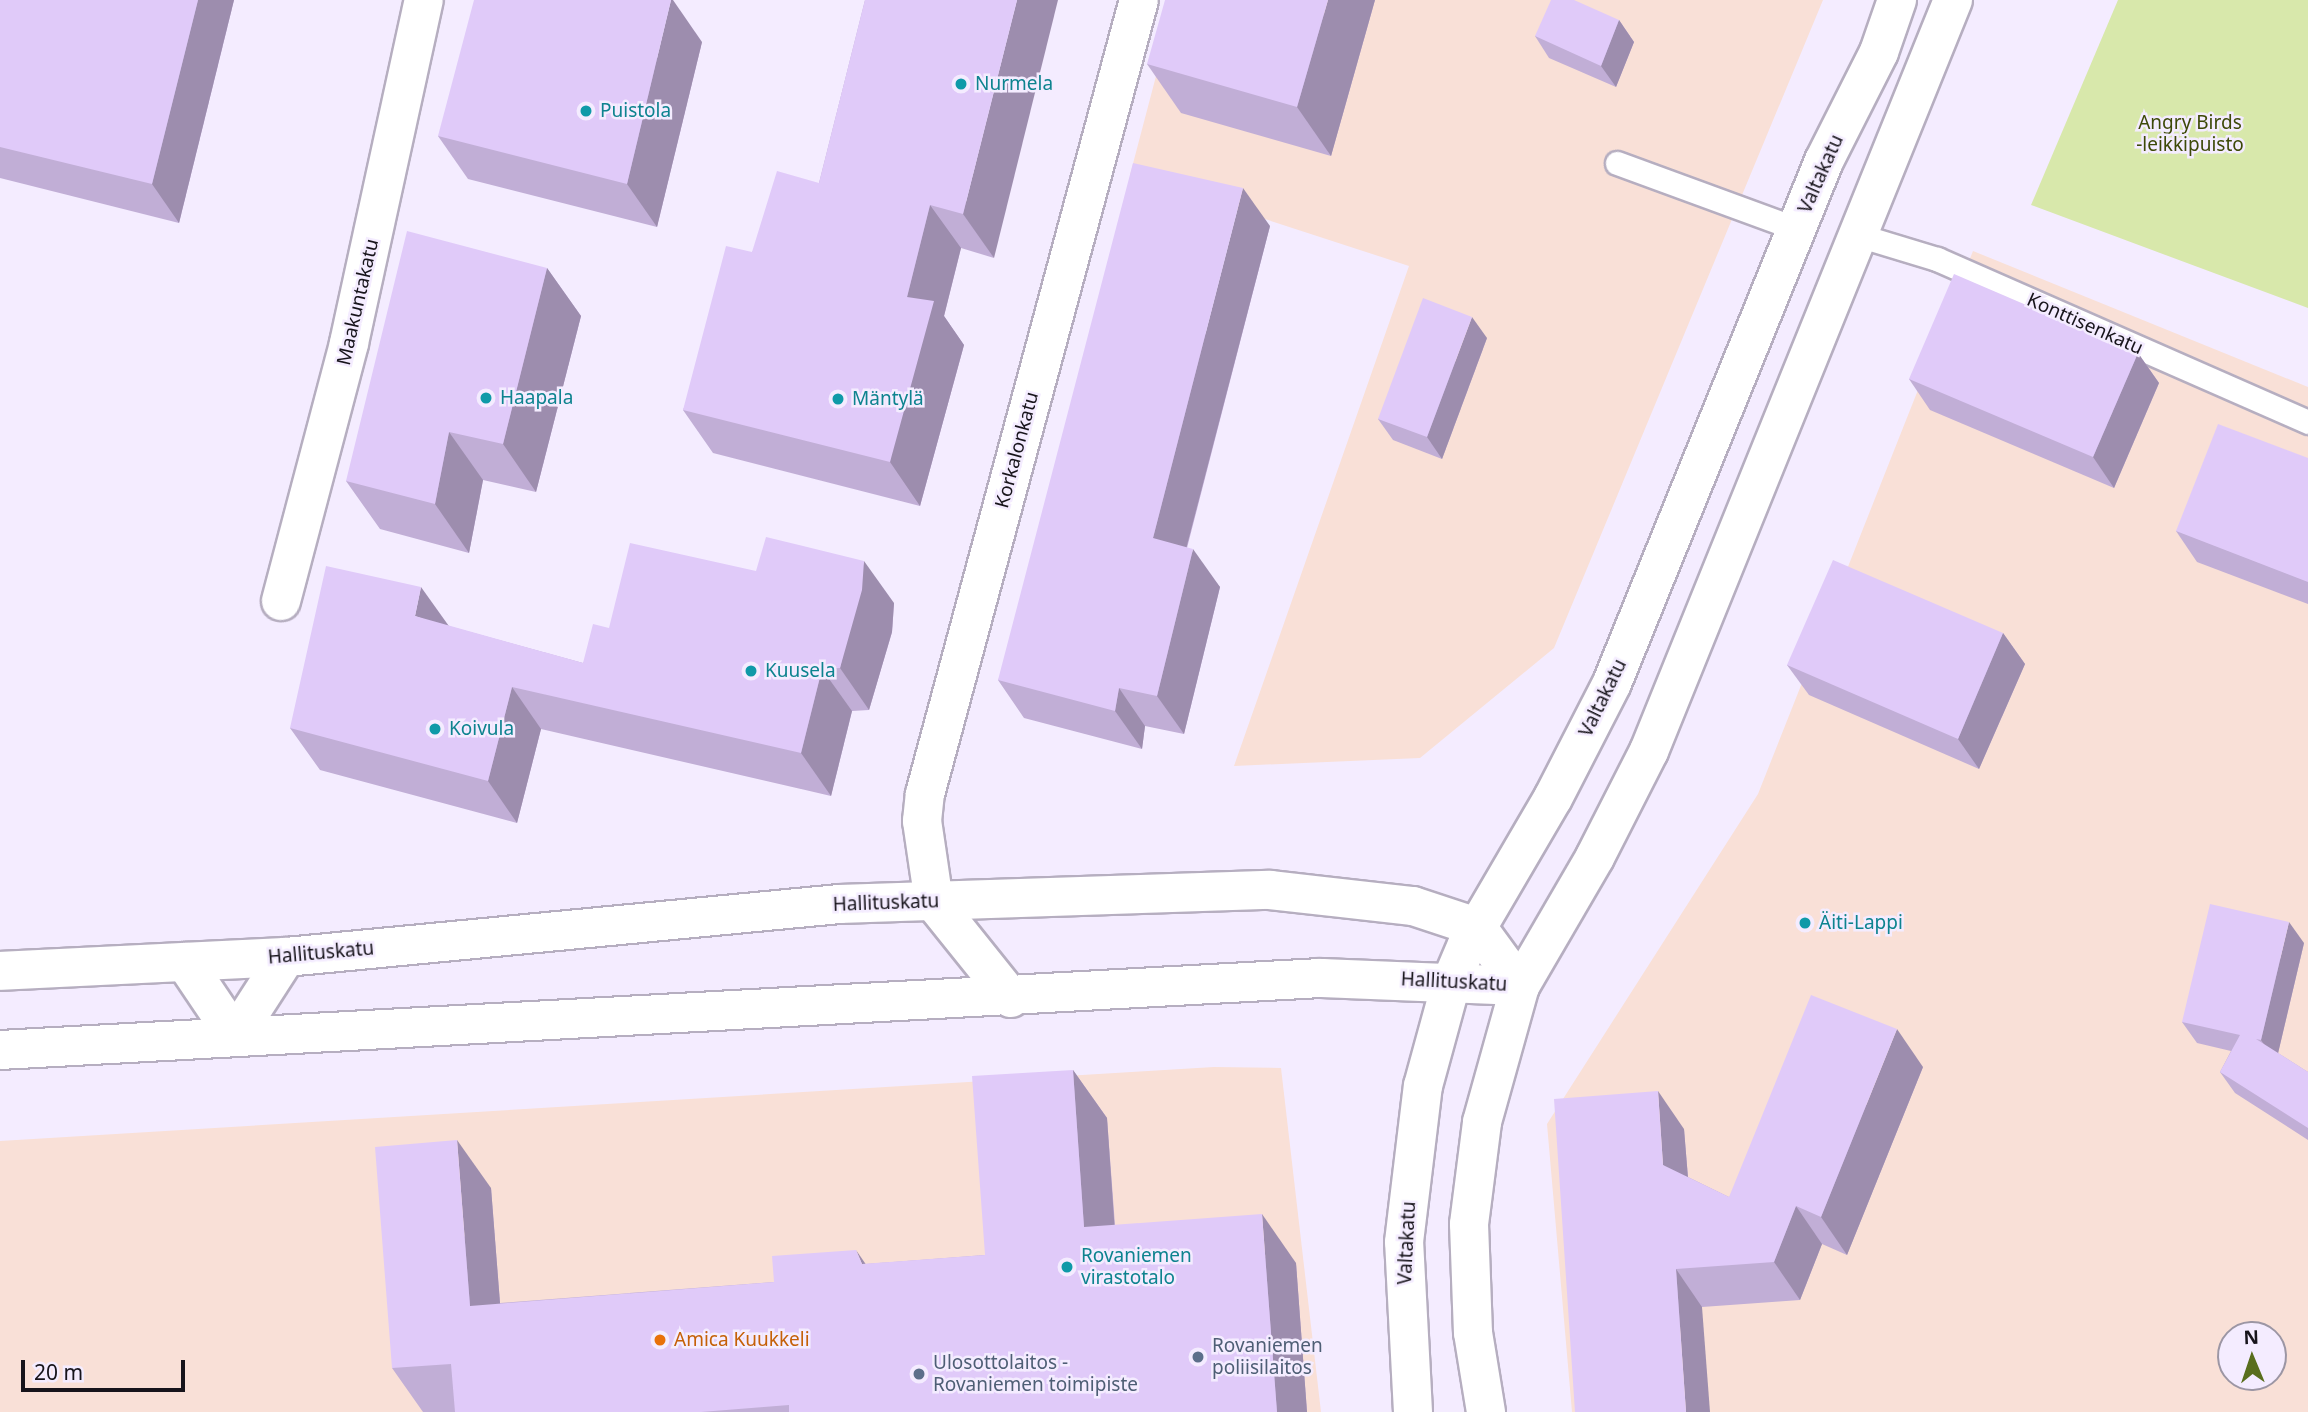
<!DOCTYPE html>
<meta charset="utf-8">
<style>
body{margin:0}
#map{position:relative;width:2308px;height:1412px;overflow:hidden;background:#f4ecff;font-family:"Noto Sans",sans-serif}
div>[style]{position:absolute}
.commercial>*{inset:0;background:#f9e0d7}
.green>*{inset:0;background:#d8e8ab}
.roads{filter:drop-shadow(2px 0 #b6aec0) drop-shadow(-2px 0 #b6aec0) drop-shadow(0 2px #b6aec0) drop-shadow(0 -2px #b6aec0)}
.lane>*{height:23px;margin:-11.5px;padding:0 11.5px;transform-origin:11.5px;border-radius:11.5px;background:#fff}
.street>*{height:38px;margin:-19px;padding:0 19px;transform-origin:19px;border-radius:19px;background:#fff}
.secondary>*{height:38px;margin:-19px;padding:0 19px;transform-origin:19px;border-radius:19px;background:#fff}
.wall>*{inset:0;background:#c1aed6}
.shaded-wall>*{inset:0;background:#9d8dae}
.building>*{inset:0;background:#e0caf9}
.dots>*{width:19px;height:19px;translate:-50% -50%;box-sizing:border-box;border:4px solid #f4ecff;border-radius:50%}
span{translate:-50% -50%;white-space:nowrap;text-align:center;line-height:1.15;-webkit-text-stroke:5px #f4ecff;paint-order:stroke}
.culture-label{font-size:19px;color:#0d838f}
.left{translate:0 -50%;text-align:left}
.park-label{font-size:19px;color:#3d4907}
.street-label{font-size:19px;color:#17141b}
.food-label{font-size:19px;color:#c56008}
.service-label{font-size:19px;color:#4e5e75}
.north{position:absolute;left:2217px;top:1321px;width:70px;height:70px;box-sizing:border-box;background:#f4ecff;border:2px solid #9c96a4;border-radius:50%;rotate:358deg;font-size:19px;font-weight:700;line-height:28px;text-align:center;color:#17141b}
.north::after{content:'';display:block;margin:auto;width:24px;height:32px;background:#596e1d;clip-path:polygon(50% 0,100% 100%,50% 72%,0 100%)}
.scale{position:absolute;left:21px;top:1360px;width:164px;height:32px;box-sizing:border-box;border:4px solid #17141b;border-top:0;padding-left:9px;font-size:21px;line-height:24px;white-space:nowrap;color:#17141b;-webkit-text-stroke:5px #f4ecff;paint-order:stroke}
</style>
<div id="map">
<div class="commercial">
<div style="clip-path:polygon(1176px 0,1823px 0,1554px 648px,1420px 758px,1234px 766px,1409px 266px,1130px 175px)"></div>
<div style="clip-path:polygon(evenodd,1973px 251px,2308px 387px,2308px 1412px,1572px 1412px,1547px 1124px,1758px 794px,1973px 251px,2231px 1335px,2273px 1335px,2273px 1377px,2231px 1377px,2231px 1335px)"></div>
<div style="clip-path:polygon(1214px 1067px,1281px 1068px,1321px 1412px,0 1412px,0 1141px)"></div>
</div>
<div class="green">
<div style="clip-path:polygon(2118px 0,2308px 0,2308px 308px,2031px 205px)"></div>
</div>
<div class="roads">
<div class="lane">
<div style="left:1617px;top:163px;width:192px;rotate:20.1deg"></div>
<div style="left:1858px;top:235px;width:83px;rotate:16.9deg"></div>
<div style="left:1937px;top:259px;width:405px;rotate:23.7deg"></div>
</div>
<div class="street">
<div style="left:281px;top:601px;width:267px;rotate:-75.2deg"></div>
<div style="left:349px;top:343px;width:351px;rotate:-77.7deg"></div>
<div style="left:934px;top:902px;width:82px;rotate:-98.4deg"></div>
<div style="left:922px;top:821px;width:27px;rotate:-84deg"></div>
<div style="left:925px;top:794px;width:822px;rotate:-74.92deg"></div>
</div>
<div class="secondary">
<div style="left:934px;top:902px;width:123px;rotate:51.3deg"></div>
<div style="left:185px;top:962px;width:89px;rotate:56deg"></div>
<div style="left:0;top:971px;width:286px;rotate:-2.8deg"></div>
<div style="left:286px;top:957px;width:556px;rotate:-5.47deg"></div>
<div style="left:839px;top:904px;width:431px;rotate:-1.9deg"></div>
<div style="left:1270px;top:890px;width:144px;rotate:6.4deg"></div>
<div style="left:1413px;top:906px;width:67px;rotate:18.2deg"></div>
<div style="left:1477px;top:927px;width:73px;rotate:53.9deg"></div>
<div style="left:235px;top:1036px;width:94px;rotate:-57.2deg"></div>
<div style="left:0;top:1050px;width:1324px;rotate:-3.12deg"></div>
<div style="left:1322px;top:978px;width:198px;rotate:2.3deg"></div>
<div style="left:1413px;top:1412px;width:170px;rotate:-93deg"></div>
<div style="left:1404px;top:1242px;width:157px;rotate:-83.1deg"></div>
<div style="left:1423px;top:1086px;width:110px;rotate:-74.7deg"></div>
<div style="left:1452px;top:980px;width:38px;rotate:-67deg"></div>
<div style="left:1467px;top:945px;width:170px;rotate:-59.7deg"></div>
<div style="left:1553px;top:798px;width:129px;rotate:-62.8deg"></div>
<div style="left:1612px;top:683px;width:563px;rotate:-67.9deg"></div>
<div style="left:1824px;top:161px;width:122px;rotate:-63.2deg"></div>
<div style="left:1879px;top:52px;width:55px;rotate:-70.9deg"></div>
<div style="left:1486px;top:1412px;width:80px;rotate:-99.3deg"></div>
<div style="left:1473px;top:1333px;width:109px;rotate:-92.1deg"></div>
<div style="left:1469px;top:1224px;width:103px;rotate:-82.7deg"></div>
<div style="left:1482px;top:1122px;width:141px;rotate:-74.4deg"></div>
<div style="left:1520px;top:986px;width:149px;rotate:-59.8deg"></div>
<div style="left:1595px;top:857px;width:119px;rotate:-63deg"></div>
<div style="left:1649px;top:751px;width:810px;rotate:-67.96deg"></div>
</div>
</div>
<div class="wall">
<div style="clip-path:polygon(0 0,234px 0,179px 223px,0 178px)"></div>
<div style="clip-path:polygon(865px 0,994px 258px,961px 248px,944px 316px,964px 345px,920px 506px,713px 453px,683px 410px,752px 252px,819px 183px)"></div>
<div style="clip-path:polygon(1375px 0,1331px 156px,1181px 113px,1147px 64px)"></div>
<div style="clip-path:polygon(1619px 20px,1634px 42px,1616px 87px,1549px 58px,1535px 36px)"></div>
<div style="clip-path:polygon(702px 42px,657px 227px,468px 179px,438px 136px)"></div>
<div style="clip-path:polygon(1270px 226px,1187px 548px,1220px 587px,1184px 734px,1145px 726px,1142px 749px,1024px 718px,998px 680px)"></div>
<div style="clip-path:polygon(547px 268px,581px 316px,536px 492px,483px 480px,469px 553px,380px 529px,346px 481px)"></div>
<div style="clip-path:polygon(1487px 338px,1442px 459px,1393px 440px,1378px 419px)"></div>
<div style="clip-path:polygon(2138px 353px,2159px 383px,2114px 488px,1930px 410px,1909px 379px)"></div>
<div style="clip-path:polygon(2308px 458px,2308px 604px,2197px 562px,2176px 531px)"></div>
<div style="clip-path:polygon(894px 603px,892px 632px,869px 710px,852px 711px,831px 796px,541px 729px,517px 823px,320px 770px,290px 728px,448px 626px,583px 663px,609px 628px)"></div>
<div style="clip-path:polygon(2003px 633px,2025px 664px,1979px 769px,1809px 695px,1787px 665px)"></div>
<div style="clip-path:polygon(2304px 943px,2278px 1053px,2308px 1072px,2308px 1140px,2235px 1093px,2220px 1072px,2231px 1051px,2197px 1043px,2182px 1022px)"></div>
<div style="clip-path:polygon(1923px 1067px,1847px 1255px,1822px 1244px,1800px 1300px,1702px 1307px,1575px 1412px,1684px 1129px,1688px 1177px,1729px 1197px)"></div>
<div style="clip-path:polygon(1073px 1070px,1107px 1118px,1115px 1225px,1296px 1263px,1307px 1412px,423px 1412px,392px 1368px,491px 1188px,500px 1303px,774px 1282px,866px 1264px,985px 1255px)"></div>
</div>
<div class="shaded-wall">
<div style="clip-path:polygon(198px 0,234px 0,179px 223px,152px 184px)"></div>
<div style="clip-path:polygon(671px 0,673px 0,702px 42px,657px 227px,627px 184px)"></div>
<div style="clip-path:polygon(1017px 0,1058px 0,994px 258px,963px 214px)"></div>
<div style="clip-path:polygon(1328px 0,1375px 0,1331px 156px,1297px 107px)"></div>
<div style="clip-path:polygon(1619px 20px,1634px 42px,1616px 87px,1601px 66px)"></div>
<div style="clip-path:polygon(1243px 188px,1270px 226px,1179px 576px,1153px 538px)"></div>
<div style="clip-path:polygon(930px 205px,961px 248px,944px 316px,964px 345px,920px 506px,890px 462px,907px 297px)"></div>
<div style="clip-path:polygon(547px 268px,581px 316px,536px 492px,503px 444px)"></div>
<div style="clip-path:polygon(1472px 317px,1487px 338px,1442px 459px,1427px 437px)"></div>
<div style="clip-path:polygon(2138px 353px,2159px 383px,2114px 488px,2093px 457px)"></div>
<div style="clip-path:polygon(449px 432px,483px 480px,469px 553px,435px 504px)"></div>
<div style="clip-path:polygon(1193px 549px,1220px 587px,1184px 734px,1157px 696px)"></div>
<div style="clip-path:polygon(864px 561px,894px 603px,892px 632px,869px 710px,840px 668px)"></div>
<div style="clip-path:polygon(421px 587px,451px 629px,415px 616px)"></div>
<div style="clip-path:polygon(2003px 633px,2025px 664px,1979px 769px,1958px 739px)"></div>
<div style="clip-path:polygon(822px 669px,852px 711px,831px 796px,801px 753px)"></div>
<div style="clip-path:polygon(512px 687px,541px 729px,517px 823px,488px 781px)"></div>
<div style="clip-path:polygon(1119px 688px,1145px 726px,1142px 749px,1115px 711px)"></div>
<div style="clip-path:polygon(2289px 922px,2304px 943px,2276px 1062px,2261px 1040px)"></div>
<div style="clip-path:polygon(1897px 1029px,1923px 1067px,1847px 1255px,1821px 1217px)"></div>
<div style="clip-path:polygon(1073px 1070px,1107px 1118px,1118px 1276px,1084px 1227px)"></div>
<div style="clip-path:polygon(1658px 1091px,1684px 1129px,1690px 1203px,1663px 1165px)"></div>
<div style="clip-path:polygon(457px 1140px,491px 1188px,504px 1354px,470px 1306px)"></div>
<div style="clip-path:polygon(1796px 1206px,1822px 1244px,1800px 1300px,1774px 1262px)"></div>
<div style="clip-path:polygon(1262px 1214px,1296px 1263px,1307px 1412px,1277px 1412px)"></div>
<div style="clip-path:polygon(856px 1250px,889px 1298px,862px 1264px)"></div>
<div style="clip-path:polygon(1676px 1269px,1702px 1307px,1710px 1412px,1686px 1412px)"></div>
</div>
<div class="building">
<div style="clip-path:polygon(0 0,198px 0,152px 184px,0 147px)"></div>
<div style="clip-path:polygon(474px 0,671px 0,627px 184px,438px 136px)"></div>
<div style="clip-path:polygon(865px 0,1017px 0,963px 214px,930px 205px,907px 297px,934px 301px,890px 462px,683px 410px,726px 246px,752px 252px,777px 171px,819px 183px)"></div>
<div style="clip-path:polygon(1165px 0,1328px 0,1297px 107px,1147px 64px)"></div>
<div style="clip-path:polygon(1551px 0,1574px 0,1619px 20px,1601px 66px,1535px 36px)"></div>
<div style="clip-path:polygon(1133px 163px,1243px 188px,1153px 538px,1193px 549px,1157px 696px,1119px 688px,1115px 711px,998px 680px)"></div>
<div style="clip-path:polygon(407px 231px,547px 268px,503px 444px,449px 432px,435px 504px,346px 481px)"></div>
<div style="clip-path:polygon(1954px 274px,2138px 353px,2093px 457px,1909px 379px)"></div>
<div style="clip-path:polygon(1423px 298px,1472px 317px,1427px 437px,1378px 419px)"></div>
<div style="clip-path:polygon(2218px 424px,2308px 458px,2308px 582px,2176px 531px)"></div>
<div style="clip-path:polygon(766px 537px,864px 561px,862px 590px,840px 668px,822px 669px,801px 753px,512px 687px,488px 781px,290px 728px,326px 566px,421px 587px,415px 616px,583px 663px,593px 624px,609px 628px,630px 543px,756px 571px)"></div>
<div style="clip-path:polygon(1833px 560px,2003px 633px,1958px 739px,1787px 665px)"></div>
<div style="clip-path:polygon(2210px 904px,2289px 922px,2261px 1040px,2256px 1039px,2308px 1072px,2308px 1128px,2220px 1072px,2240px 1035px,2182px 1022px)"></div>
<div style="clip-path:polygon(1811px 995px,1897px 1029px,1821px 1217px,1796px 1206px,1774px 1262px,1676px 1269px,1686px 1412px,1575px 1412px,1554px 1099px,1658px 1091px,1663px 1165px,1729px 1197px)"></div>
<div style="clip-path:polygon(1073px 1070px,1084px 1227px,1262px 1214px,1277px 1412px,789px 1412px,789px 1405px,701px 1412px,455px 1412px,451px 1364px,392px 1368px,375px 1147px,457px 1140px,470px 1306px,774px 1282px,772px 1256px,856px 1250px,862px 1264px,985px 1255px,972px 1076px)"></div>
</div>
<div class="dots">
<div style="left:961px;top:84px;background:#0f9aa8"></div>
<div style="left:586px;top:111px;background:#0f9aa8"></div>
<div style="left:486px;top:398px;background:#0f9aa8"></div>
<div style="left:838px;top:399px;background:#0f9aa8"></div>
<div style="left:751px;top:671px;background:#0f9aa8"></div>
<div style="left:435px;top:729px;background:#0f9aa8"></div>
<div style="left:1805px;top:923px;background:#0f9aa8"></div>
<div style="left:1067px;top:1267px;background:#0f9aa8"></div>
<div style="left:660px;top:1340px;background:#e8710a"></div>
<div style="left:1198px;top:1357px;background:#5c6f8a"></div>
<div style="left:919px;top:1374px;background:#5c6f8a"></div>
</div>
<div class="culture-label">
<span class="left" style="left:975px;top:84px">Nurmela</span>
<span class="left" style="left:600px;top:111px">Puistola</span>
<span class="left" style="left:500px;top:398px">Haapala</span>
<span class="left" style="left:852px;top:399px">Mäntylä</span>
<span class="left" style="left:765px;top:671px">Kuusela</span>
<span class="left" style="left:449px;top:729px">Koivula</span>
<span class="left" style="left:1819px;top:923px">Äiti-Lappi</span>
<span class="left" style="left:1081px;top:1267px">Rovaniemen<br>virastotalo</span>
</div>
<div class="park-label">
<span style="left:2190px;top:134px">Angry Birds<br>-leikkipuisto</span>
</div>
<div class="street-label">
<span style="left:1821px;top:174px;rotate:-66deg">Valtakatu</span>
<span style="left:358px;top:302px;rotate:-77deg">Maakuntakatu</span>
<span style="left:2085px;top:324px;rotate:24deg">Konttisenkatu</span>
<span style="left:1017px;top:450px;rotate:-75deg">Korkalonkatu</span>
<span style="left:1603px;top:698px;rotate:-64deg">Valtakatu</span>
<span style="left:886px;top:903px;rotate:-2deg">Hallituskatu</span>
<span style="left:321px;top:953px;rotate:-5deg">Hallituskatu</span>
<span style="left:1454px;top:982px;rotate:3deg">Hallituskatu</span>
<span style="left:1407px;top:1243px;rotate:-87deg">Valtakatu</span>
</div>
<div class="food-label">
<span class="left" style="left:674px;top:1340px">Amica Kuukkeli</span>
</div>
<div class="service-label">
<span class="left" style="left:1212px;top:1357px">Rovaniemen<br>poliisilaitos</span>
<span class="left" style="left:933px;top:1374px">Ulosottolaitos -<br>Rovaniemen toimipiste</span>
</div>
<div class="north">N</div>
<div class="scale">20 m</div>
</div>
